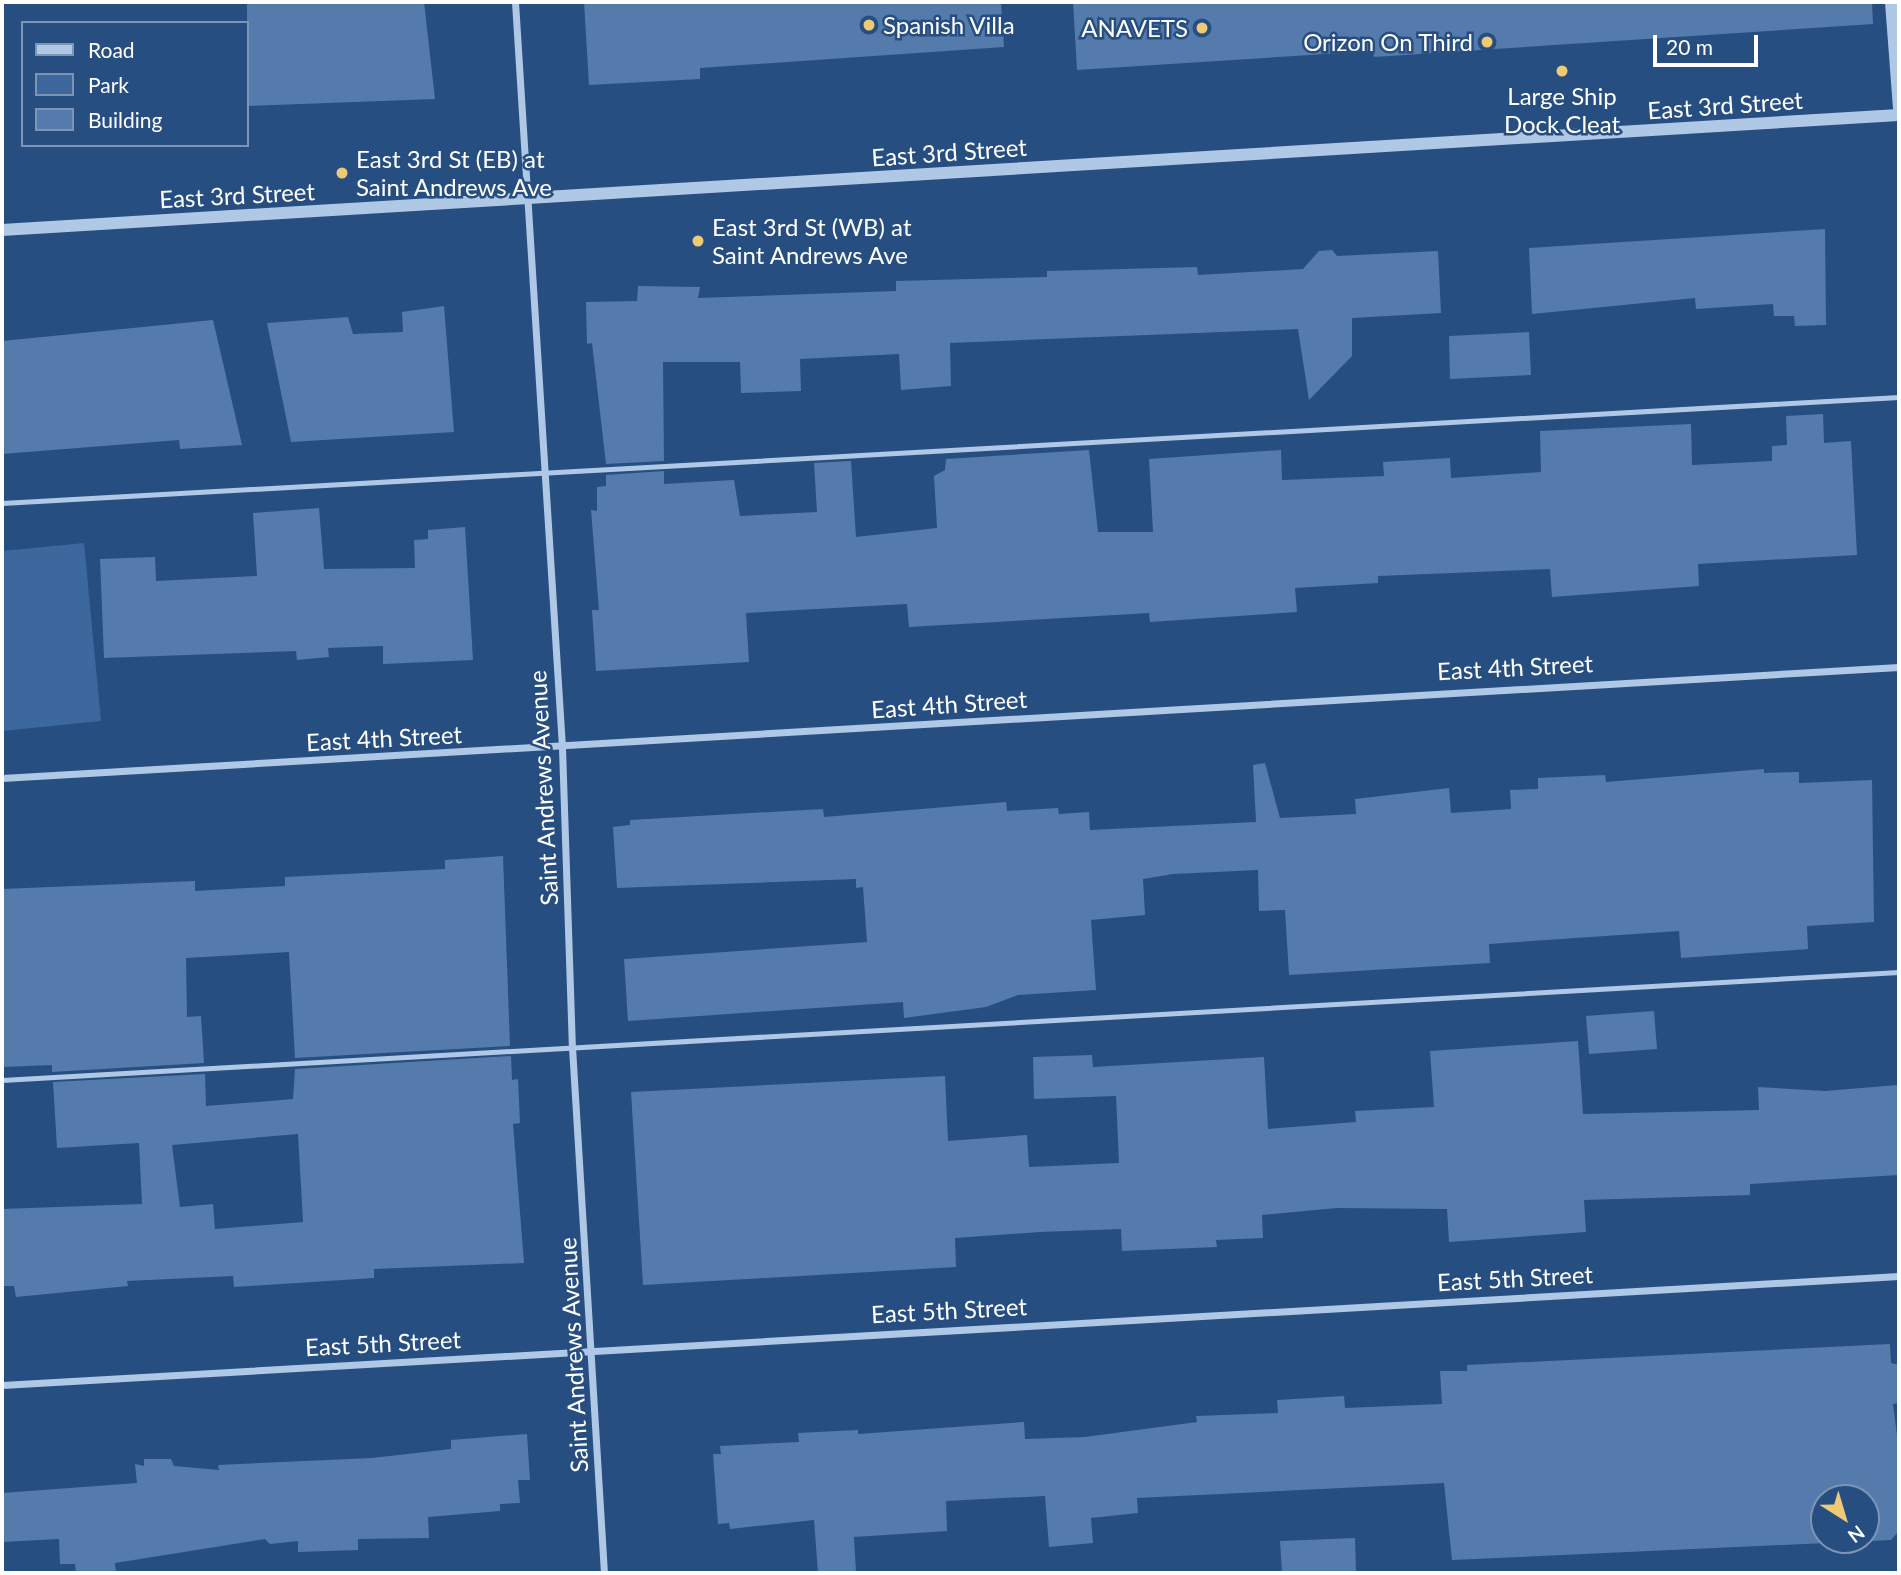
<!DOCTYPE html>
<style>
body{margin:0}
#map{position:relative;width:1901px;height:1575px;overflow:hidden;background:#274e80;font-family:Lato,sans-serif}
div>[style]{position:absolute}
.green>*{inset:0;background:#3c689d}
.building>*{inset:0;background:#547bab}
.service>*{height:5px;margin:-2.5px;padding:0 2.5px;transform-origin:2.5px;border-radius:2.5px;background:#afc8e6}
.minor>*{height:7px;margin:-3.5px;padding:0 3.5px;transform-origin:3.5px;border-radius:3.5px;background:#afc8e6}
.tertiary>*{height:12px;margin:-6px;padding:0 6px;transform-origin:6px;border-radius:6px;background:#afc8e6}
.dots>*{width:19px;height:19px;translate:-50% -50%;box-sizing:border-box;border:4px solid #274e80;border-radius:50%}
span{translate:-50% -50%;white-space:nowrap;text-align:center;line-height:1.15;-webkit-text-stroke:5px #274e80;paint-order:stroke}
.poi-label{font-size:24px;color:#fff}
.left{translate:0 -50%;text-align:left}
.right{translate:-100% -50%;text-align:right}
.street-label{font-size:24px;color:#fff}
.frame{position:absolute;inset:0;border:4px solid #fff;pointer-events:none}
.legend{position:absolute;left:21px;top:21px;width:228px;height:126px;box-sizing:border-box;background:#274e80;border:2px solid #7d95b3;margin:0;padding:9px 12px;list-style:none;font-size:21px;color:#fff}
.legend li{display:flex;align-items:center;gap:14px;height:35px}
.legend b{width:35px;border:2px solid #7d95b3}
.north{position:absolute;left:1810px;top:1484px;width:70px;height:70px;box-sizing:border-box;background:#274e80;border:2px solid #7d95b3;border-radius:50%;rotate:143deg;font-size:19px;font-weight:700;line-height:28px;text-align:center;color:#fff}
.north::after{content:'';display:block;margin:auto;width:24px;height:32px;background:#eeca75;clip-path:polygon(50% 0,100% 100%,50% 72%,0 100%)}
.scale{position:absolute;left:1653px;top:35px;width:105px;height:32px;box-sizing:border-box;border:4px solid #fff;border-top:0;padding-left:9px;font-size:21px;line-height:24px;white-space:nowrap;color:#fff;-webkit-text-stroke:5px #274e80;paint-order:stroke}
</style>
<div id="map">
<div class="green">
<div style="clip-path:polygon(84px 543px,101px 721px,2px 731px,2px 551px)"></div>
</div>
<div class="building">
<div style="clip-path:polygon(247px 2px,424px 2px,435px 99px,247px 106px)"></div>
<div style="clip-path:polygon(584px 2px,1001px 2px,1004px 47px,700px 68px,700px 79px,589px 85px)"></div>
<div style="clip-path:polygon(1073px 2px,1872px 2px,1873px 24px,1374px 57px,1373px 51px,1077px 70px)"></div>
<div style="clip-path:polygon(1825px 229px,1826px 325px,1795px 326px,1794px 316px,1774px 316px,1773px 304px,1696px 309px,1695px 298px,1532px 314px,1529px 248px)"></div>
<div style="clip-path:polygon(1332px 250px,1337px 256px,1438px 251px,1441px 313px,1352px 318px,1352px 356px,1309px 400px,1298px 329px,950px 343px,951px 386px,901px 390px,899px 354px,800px 359px,801px 391px,741px 393px,740px 362px,663px 362px,664px 461px,606px 464px,592px 343px,587px 344px,586px 302px,637px 301px,638px 286px,700px 287px,698px 298px,896px 291px,896px 281px,1047px 277px,1047px 271px,1197px 267px,1198px 275px,1303px 269px,1319px 251px)"></div>
<div style="clip-path:polygon(444px 306px,454px 432px,291px 442px,267px 323px,348px 317px,353px 334px,403px 332px,402px 312px)"></div>
<div style="clip-path:polygon(213px 320px,242px 445px,180px 449px,179px 440px,2px 454px,2px 341px)"></div>
<div style="clip-path:polygon(1529px 332px,1531px 375px,1450px 379px,1449px 336px)"></div>
<div style="clip-path:polygon(1823px 414px,1824px 443px,1851px 441px,1857px 555px,1698px 564px,1699px 586px,1552px 597px,1550px 569px,1378px 576px,1378px 583px,1295px 588px,1297px 612px,1150px 622px,1149px 613px,909px 627px,907px 604px,746px 613px,749px 662px,596px 671px,592px 610px,599px 610px,591px 510px,597px 511px,597px 487px,606px 486px,606px 475px,664px 471px,664px 484px,734px 480px,740px 516px,817px 512px,814px 463px,851px 461px,856px 537px,937px 528px,934px 476px,945px 470px,946px 459px,1089px 450px,1098px 532px,1153px 532px,1149px 459px,1281px 450px,1282px 480px,1384px 476px,1383px 462px,1450px 458px,1451px 478px,1541px 472px,1540px 431px,1691px 424px,1692px 465px,1772px 461px,1772px 446px,1787px 445px,1786px 416px)"></div>
<div style="clip-path:polygon(319px 508px,324px 569px,415px 568px,414px 540px,428px 539px,428px 530px,465px 527px,473px 660px,383px 664px,383px 646px,328px 648px,329px 657px,297px 660px,296px 651px,104px 658px,100px 559px,155px 557px,156px 581px,257px 576px,253px 513px)"></div>
<div style="clip-path:polygon(1265px 763px,1280px 818px,1356px 814px,1355px 799px,1449px 788px,1451px 813px,1511px 809px,1510px 790px,1538px 789px,1538px 778px,1605px 775px,1606px 782px,1764px 769px,1764px 773px,1799px 772px,1799px 783px,1872px 780px,1874px 922px,1807px 926px,1808px 949px,1681px 958px,1679px 931px,1489px 944px,1490px 963px,1289px 975px,1285px 910px,1259px 911px,1258px 870px,1173px 874px,1143px 879px,1145px 915px,1091px 920px,1096px 990px,1018px 995px,986px 1007px,904px 1018px,903px 1002px,628px 1021px,624px 959px,867px 942px,863px 887px,856px 888px,856px 879px,617px 888px,613px 827px,630px 825px,630px 820px,823px 809px,824px 817px,1006px 802px,1007px 811px,1058px 808px,1059px 814px,1089px 812px,1090px 830px,1256px 822px,1253px 765px)"></div>
<div style="clip-path:polygon(503px 856px,510px 1046px,295px 1058px,289px 952px,186px 958px,187px 1017px,201px 1016px,204px 1063px,52px 1072px,52px 1065px,2px 1067px,2px 889px,195px 881px,195px 891px,285px 886px,285px 877px,445px 869px,445px 860px)"></div>
<div style="clip-path:polygon(1654px 1011px,1657px 1049px,1589px 1054px,1586px 1016px)"></div>
<div style="clip-path:polygon(1578px 1041px,1583px 1114px,1759px 1110px,1758px 1087px,1825px 1091px,1897px 1085px,1899px 1175px,1750px 1184px,1750px 1195px,1584px 1200px,1586px 1232px,1449px 1242px,1447px 1209px,1337px 1208px,1262px 1215px,1263px 1238px,1216px 1240px,1217px 1247px,1122px 1251px,1121px 1229px,1040px 1232px,955px 1238px,956px 1267px,643px 1285px,631px 1092px,945px 1076px,948px 1141px,1027px 1135px,1029px 1167px,1119px 1163px,1116px 1096px,1034px 1099px,1033px 1057px,1092px 1055px,1093px 1067px,1264px 1057px,1268px 1129px,1356px 1122px,1355px 1111px,1434px 1107px,1430px 1051px)"></div>
<div style="clip-path:polygon(evenodd,511px 1056px,512px 1080px,518px 1079px,520px 1123px,513px 1124px,524px 1263px,374px 1269px,374px 1278px,234px 1287px,233px 1276px,127px 1281px,128px 1286px,16px 1297px,14px 1286px,2px 1286px,2px 1209px,142px 1204px,139px 1143px,57px 1148px,53px 1082px,205px 1074px,206px 1106px,293px 1099px,295px 1069px,511px 1056px,298px 1134px,303px 1222px,215px 1229px,213px 1204px,180px 1207px,172px 1145px,298px 1134px)"></div>
<div style="clip-path:polygon(evenodd,1890px 1344px,1891px 1363px,1899px 1365px,1899px 1403px,1893px 1404px,1899px 1451px,1899px 1531px,1891px 1540px,1452px 1560px,1444px 1483px,1137px 1498px,1138px 1513px,1091px 1518px,1093px 1543px,1049px 1547px,1045px 1496px,946px 1501px,947px 1531px,854px 1537px,856px 1573px,818px 1573px,814px 1520px,730px 1529px,729px 1523px,718px 1524px,713px 1454px,721px 1454px,720px 1446px,799px 1442px,798px 1433px,858px 1430px,858px 1434px,1024px 1422px,1025px 1439px,1085px 1437px,1197px 1422px,1196px 1416px,1278px 1413px,1277px 1400px,1344px 1396px,1345px 1408px,1442px 1404px,1440px 1371px,1467px 1371px,1467px 1365px,1890px 1344px,1824px 1498px,1866px 1498px,1866px 1540px,1824px 1540px,1824px 1498px)"></div>
<div style="clip-path:polygon(527px 1434px,530px 1480px,518px 1480px,520px 1503px,500px 1504px,500px 1511px,428px 1517px,429px 1538px,358px 1539px,358px 1550px,298px 1552px,298px 1541px,270px 1544px,265px 1539px,115px 1563px,116px 1573px,76px 1573px,75px 1564px,60px 1564px,59px 1539px,2px 1542px,2px 1493px,137px 1483px,135px 1464px,144px 1466px,144px 1459px,171px 1459px,174px 1466px,219px 1470px,218px 1465px,372px 1458px,451px 1449px,451px 1440px)"></div>
<div style="clip-path:polygon(1355px 1538px,1356px 1573px,1282px 1573px,1280px 1541px)"></div>
</div>
<div class="service">
<div style="left:2px;top:503px;width:1900px;rotate:-3.2deg"></div>
<div style="left:2px;top:1080px;width:1900px;rotate:-3.26deg"></div>
</div>
<div class="minor">
<div style="left:515px;top:2px;width:747px;rotate:86.39deg"></div>
<div style="left:562px;top:748px;width:299px;rotate:88.1deg"></div>
<div style="left:572px;top:1047px;width:527px;rotate:86.52deg"></div>
<div style="left:2px;top:778px;width:1900px;rotate:-3.35deg"></div>
<div style="left:2px;top:1385px;width:1900px;rotate:-3.29deg"></div>
</div>
<div class="tertiary">
<div style="left:1891px;top:2px;width:106px;rotate:85.7deg"></div>
<div style="left:2px;top:230px;width:1900px;rotate:-3.47deg"></div>
</div>
<div class="dots">
<div style="left:869px;top:25px;background:#eeca75"></div>
<div style="left:1202px;top:28px;background:#eeca75"></div>
<div style="left:1487px;top:42px;background:#eeca75"></div>
<div style="left:1562px;top:71px;background:#eeca75"></div>
<div style="left:342px;top:173px;background:#eeca75"></div>
<div style="left:698px;top:241px;background:#eeca75"></div>
</div>
<div class="poi-label">
<span class="left" style="left:883px;top:25px">Spanish Villa</span>
<span class="right" style="left:1188px;top:28px">ANAVETS</span>
<span class="right" style="left:1473px;top:42px">Orizon On Third</span>
<span style="left:1562px;top:110px">Large Ship<br>Dock Cleat</span>
<span class="left" style="left:356px;top:173px">East 3rd St (EB) at<br>Saint Andrews Ave</span>
<span class="left" style="left:712px;top:241px">East 3rd St (WB) at<br>Saint Andrews Ave</span>
</div>
<div class="street-label">
<span style="left:1725px;top:105px;rotate:-4deg">East 3rd Street</span>
<span style="left:949px;top:152px;rotate:-4deg">East 3rd Street</span>
<span style="left:237px;top:195px;rotate:-3deg">East 3rd Street</span>
<span style="left:1515px;top:667px;rotate:-3deg">East 4th Street</span>
<span style="left:949px;top:704px;rotate:-4deg">East 4th Street</span>
<span style="left:384px;top:738px;rotate:-3deg">East 4th Street</span>
<span style="left:543px;top:788px;rotate:-93deg">Saint Andrews Avenue</span>
<span style="left:1515px;top:1278px;rotate:-3deg">East 5th Street</span>
<span style="left:949px;top:1310px;rotate:-3deg">East 5th Street</span>
<span style="left:383px;top:1343px;rotate:-3deg">East 5th Street</span>
<span style="left:573px;top:1355px;rotate:-93deg">Saint Andrews Avenue</span>
</div>
<div class="frame"></div>
<ul class="legend">
<li><b style="height:9px;background:#afc8e6"></b>Road</li>
<li><b style="height:19px;background:#3c689d"></b>Park</li>
<li><b style="height:19px;background:#547bab"></b>Building</li>
</ul>
<div class="north">N</div>
<div class="scale">20 m</div>
</div>
